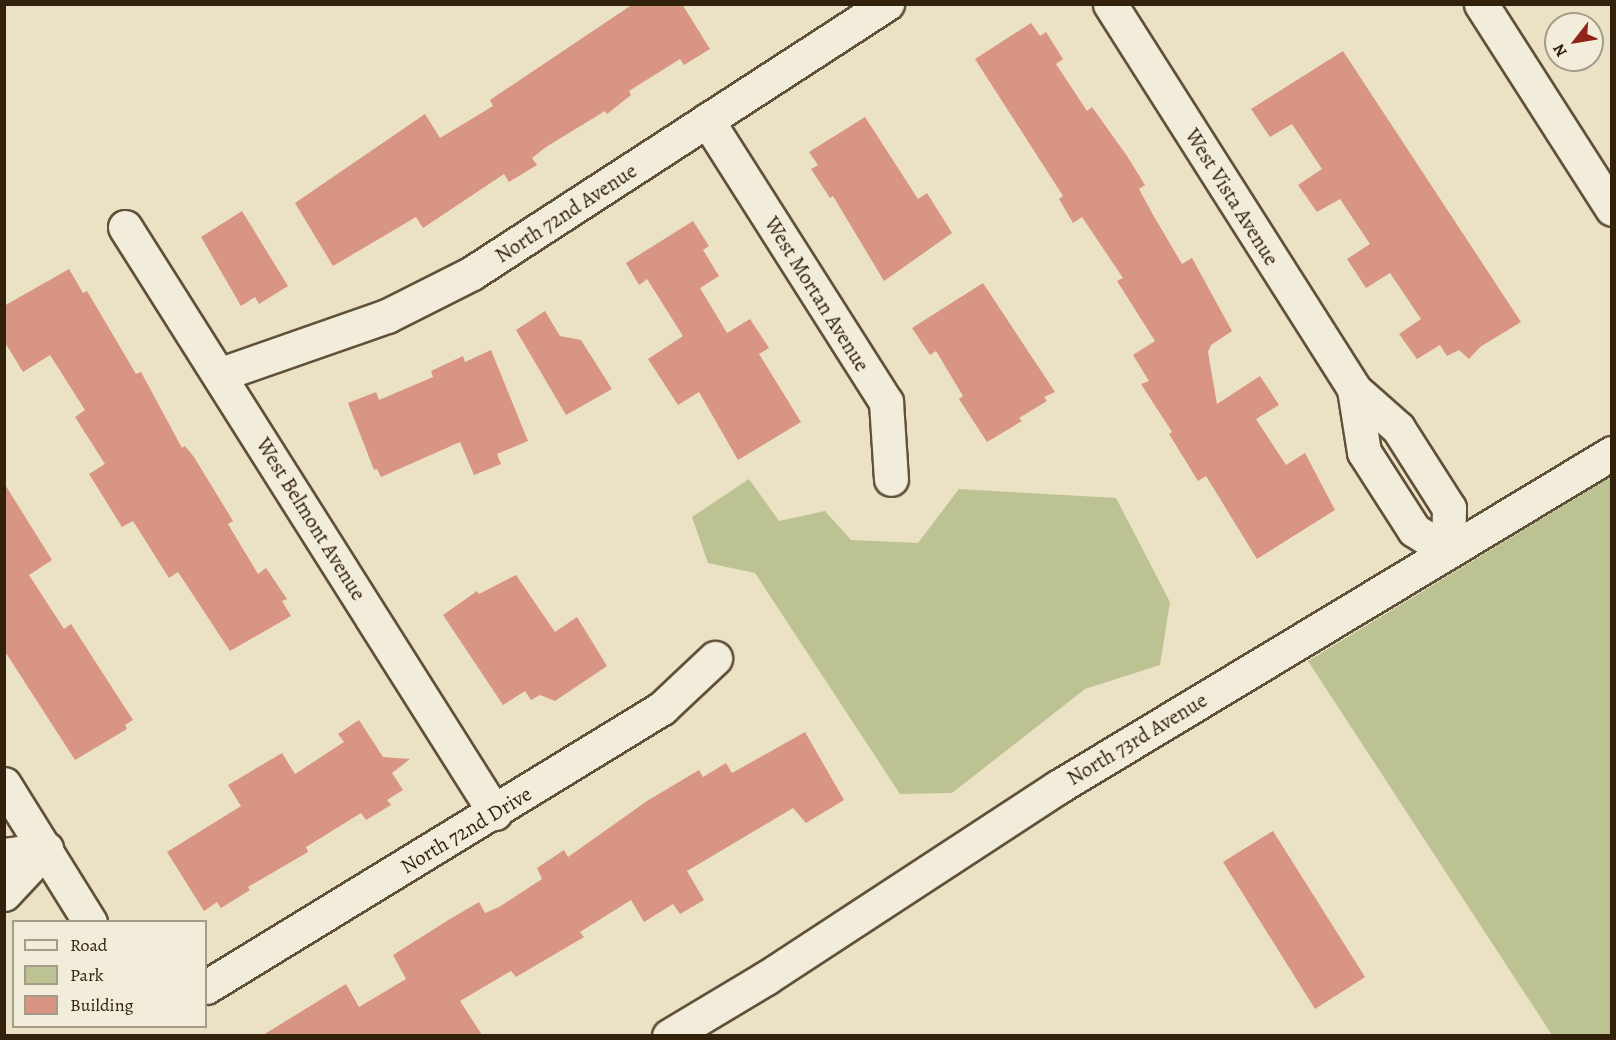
<!DOCTYPE html>
<style>
body{margin:0}
#map{position:relative;width:1616px;height:1040px;overflow:hidden;background:#ebe2c6;font-family:Alegreya,serif}
div>[style]{position:absolute}
.green>*{inset:0;background:#bcc291}
.building>*{inset:0;background:#d89583}
.roads{filter:drop-shadow(2px 0 #60513a) drop-shadow(-2px 0 #60513a) drop-shadow(0 2px #60513a) drop-shadow(0 -2px #60513a)}
.minor>*{height:33px;margin:-16.5px;padding:0 16.5px;transform-origin:16.5px;border-radius:16.5px;background:#f2ecda}
span{translate:-50% -50%;white-space:nowrap;text-align:center;line-height:1.15;-webkit-text-stroke:5px #f2ecda;paint-order:stroke}
.street-label{font-size:21px;color:#32210b}
.frame{position:absolute;inset:0;border:6px solid #32210b;pointer-events:none}
.legend{position:absolute;left:12px;top:920px;width:195px;height:108px;box-sizing:border-box;background:#f2ecda;border:2px solid #a59b87;margin:0;padding:8px 10px;list-style:none;font-size:18px;color:#32210b}
.legend li{display:flex;align-items:center;gap:12px;height:30px}
.legend b{width:30px;border:2px solid #a59b87}
.north{position:absolute;left:1544px;top:12px;width:60px;height:60px;box-sizing:border-box;background:#f2ecda;border:2px solid #a59b87;border-radius:50%;rotate:239deg;font-size:16px;font-weight:700;line-height:24px;text-align:center;color:#32210b}
.north::after{content:'';display:block;margin:auto;width:21px;height:27px;background:#8f2418;clip-path:polygon(50% 0,100% 100%,50% 72%,0 100%)}
</style>
<div id="map">
<div class="green">
<div style="clip-path:polygon(1611px 477px,1611px 1035px,1552px 1035px,1308px 661px)"></div>
<div style="clip-path:polygon(749px 479px,779px 521px,825px 511px,851px 540px,918px 543px,959px 489px,1116px 498px,1170px 602px,1160px 665px,1085px 689px,952px 793px,900px 794px,755px 573px,708px 563px,692px 517px)"></div>
</div>
<div class="building">
<div style="clip-path:polygon(633px 4px,682px 4px,710px 49px,684px 65px,680px 59px,629px 91px,631px 95px,607px 114px,605px 111px,546px 147px,532px 158px,537px 165px,509px 182px,504px 174px,423px 228px,416px 217px,333px 266px,295px 203px,425px 114px,440px 138px,493px 106px,490px 100px)"></div>
<div style="clip-path:polygon(1031px 23px,1040px 36px,1046px 32px,1063px 59px,1056px 64px,1087px 111px,1092px 107px,1127px 156px,1145px 185px,1139px 189px,1152px 213px,1182px 264px,1192px 258px,1232px 331px,1211px 345px,1208px 352px,1217px 404px,1260px 376px,1279px 405px,1256px 419px,1286px 465px,1305px 453px,1335px 510px,1257px 559px,1206px 476px,1198px 481px,1169px 434px,1172px 432px,1141px 384px,1149px 381px,1133px 355px,1155px 341px,1117px 281px,1123px 278px,1082px 217px,1073px 223px,1059px 199px,1063px 196px,975px 59px)"></div>
<div style="clip-path:polygon(1343px 51px,1521px 322px,1480px 347px,1469px 359px,1459px 350px,1447px 356px,1440px 345px,1417px 359px,1399px 334px,1421px 319px,1390px 273px,1366px 288px,1347px 259px,1370px 244px,1340px 199px,1317px 212px,1298px 185px,1322px 169px,1292px 124px,1270px 137px,1251px 109px)"></div>
<div style="clip-path:polygon(865px 117px,918px 199px,927px 193px,952px 233px,884px 281px,833px 196px,830px 198px,811px 169px,818px 165px,809px 152px)"></div>
<div style="clip-path:polygon(242px 211px,288px 286px,259px 304px,255px 297px,241px 306px,201px 237px)"></div>
<div style="clip-path:polygon(693px 221px,709px 246px,703px 250px,719px 276px,700px 288px,727px 333px,750px 319px,769px 348px,759px 354px,801px 422px,738px 460px,699px 392px,678px 405px,648px 359px,683px 336px,647px 279px,639px 285px,626px 263px)"></div>
<div style="clip-path:polygon(69px 269px,83px 293px,87px 291px,136px 374px,141px 372px,182px 448px,185px 446px,194px 457px,233px 521px,228px 524px,258px 574px,266px 568px,287px 599px,282px 601px,291px 616px,230px 651px,178px 572px,169px 578px,133px 521px,122px 527px,89px 474px,105px 464px,75px 417px,85px 410px,50px 355px,23px 372px,4px 341px,4px 306px)"></div>
<div style="clip-path:polygon(983px 283px,1055px 392px,1044px 397px,1047px 401px,1019px 418px,1022px 421px,987px 442px,959px 399px,963px 396px,936px 351px,930px 355px,912px 328px)"></div>
<div style="clip-path:polygon(545px 311px,560px 336px,581px 340px,612px 389px,566px 415px,516px 330px)"></div>
<div style="clip-path:polygon(491px 350px,528px 441px,497px 454px,501px 464px,474px 475px,460px 442px,381px 477px,377px 469px,374px 470px,348px 403px,376px 392px,379px 400px,433px 377px,431px 371px,463px 356px,465px 362px)"></div>
<div style="clip-path:polygon(4px 483px,52px 560px,29px 575px,64px 629px,71px 624px,133px 720px,125px 725px,127px 729px,75px 760px,4px 650px)"></div>
<div style="clip-path:polygon(516px 575px,555px 632px,577px 617px,607px 666px,555px 701px,540px 695px,531px 700px,525px 691px,503px 705px,443px 615px,477px 591px,479px 594px)"></div>
<div style="clip-path:polygon(359px 720px,383px 757px,410px 759px,392px 773px,403px 790px,387px 800px,391px 805px,366px 820px,361px 813px,306px 847px,308px 852px,248px 887px,250px 890px,221px 908px,217px 902px,204px 911px,167px 852px,241px 806px,228px 785px,282px 753px,295px 774px,344px 742px,338px 734px)"></div>
<div style="clip-path:polygon(805px 732px,844px 800px,806px 823px,793px 808px,687px 871px,704px 900px,680px 914px,673px 904px,644px 922px,631px 900px,580px 932px,584px 937px,516px 977px,511px 971px,460px 1001px,482px 1035px,263px 1035px,346px 984px,359px 1007px,406px 979px,393px 955px,450px 919px,479px 902px,485px 913px,499px 907px,542px 879px,537px 868px,564px 850px,568px 857px,647px 801px,699px 770px,703px 777px,726px 763px,732px 773px)"></div>
<div style="clip-path:polygon(1273px 831px,1365px 977px,1315px 1009px,1223px 862px)"></div>
</div>
<div class="roads">
<div class="minor">
<div style="left:1110px;top:4px;width:456px;rotate:57.6deg"></div>
<div style="left:1354px;top:389px;width:59px;rotate:41.6deg"></div>
<div style="left:1398px;top:428px;width:95px;rotate:57.5deg"></div>
<div style="left:1449px;top:508px;width:43px;rotate:91.3deg"></div>
<div style="left:1481px;top:4px;width:243px;rotate:57.4deg"></div>
<div style="left:707px;top:120px;width:334px;rotate:57.6deg"></div>
<div style="left:886px;top:402px;width:77px;rotate:86.3deg"></div>
<div style="left:125px;top:227px;width:693px;rotate:57.73deg"></div>
<div style="left:221px;top:374px;width:176px;rotate:-19.3deg"></div>
<div style="left:387px;top:316px;width:95px;rotate:-26.8deg"></div>
<div style="left:472px;top:273px;width:495px;rotate:-33deg"></div>
<div style="left:1354px;top:389px;width:64px;rotate:81deg"></div>
<div style="left:1364px;top:452px;width:93px;rotate:57.3deg"></div>
<div style="left:1414px;top:530px;width:40px;rotate:32deg"></div>
<div style="left:4px;top:784px;width:163px;rotate:58.1deg"></div>
<div style="left:4px;top:855px;width:42px;rotate:-8.1deg"></div>
<div style="left:4px;top:894px;width:62px;rotate:-47deg"></div>
<div style="left:206px;top:987px;width:535px;rotate:-31.46deg"></div>
<div style="left:662px;top:708px;width:73px;rotate:-43.3deg"></div>
<div style="left:669px;top:1036px;width:113px;rotate:-30.9deg"></div>
<div style="left:766px;top:978px;width:349px;rotate:-33.2deg"></div>
<div style="left:1058px;top:787px;width:647px;rotate:-31.09deg"></div>
</div>
</div>
<div class="street-label">
<span style="left:1232px;top:197px;rotate:58deg">West Vista Avenue</span>
<span style="left:566px;top:213px;rotate:-33deg">North 72nd Avenue</span>
<span style="left:817px;top:294px;rotate:58deg">West Mortan Avenue</span>
<span style="left:311px;top:519px;rotate:58deg">West Belmont Avenue</span>
<span style="left:1137px;top:739px;rotate:-31deg">North 73rd Avenue</span>
<span style="left:466px;top:830px;rotate:-31deg">North 72nd Drive</span>
</div>
<div class="frame"></div>
<ul class="legend">
<li><b style="height:8px;background:#f2ecda"></b>Road</li>
<li><b style="height:16px;background:#bcc291"></b>Park</li>
<li><b style="height:16px;background:#d89583"></b>Building</li>
</ul>
<div class="north">N</div>
</div>
